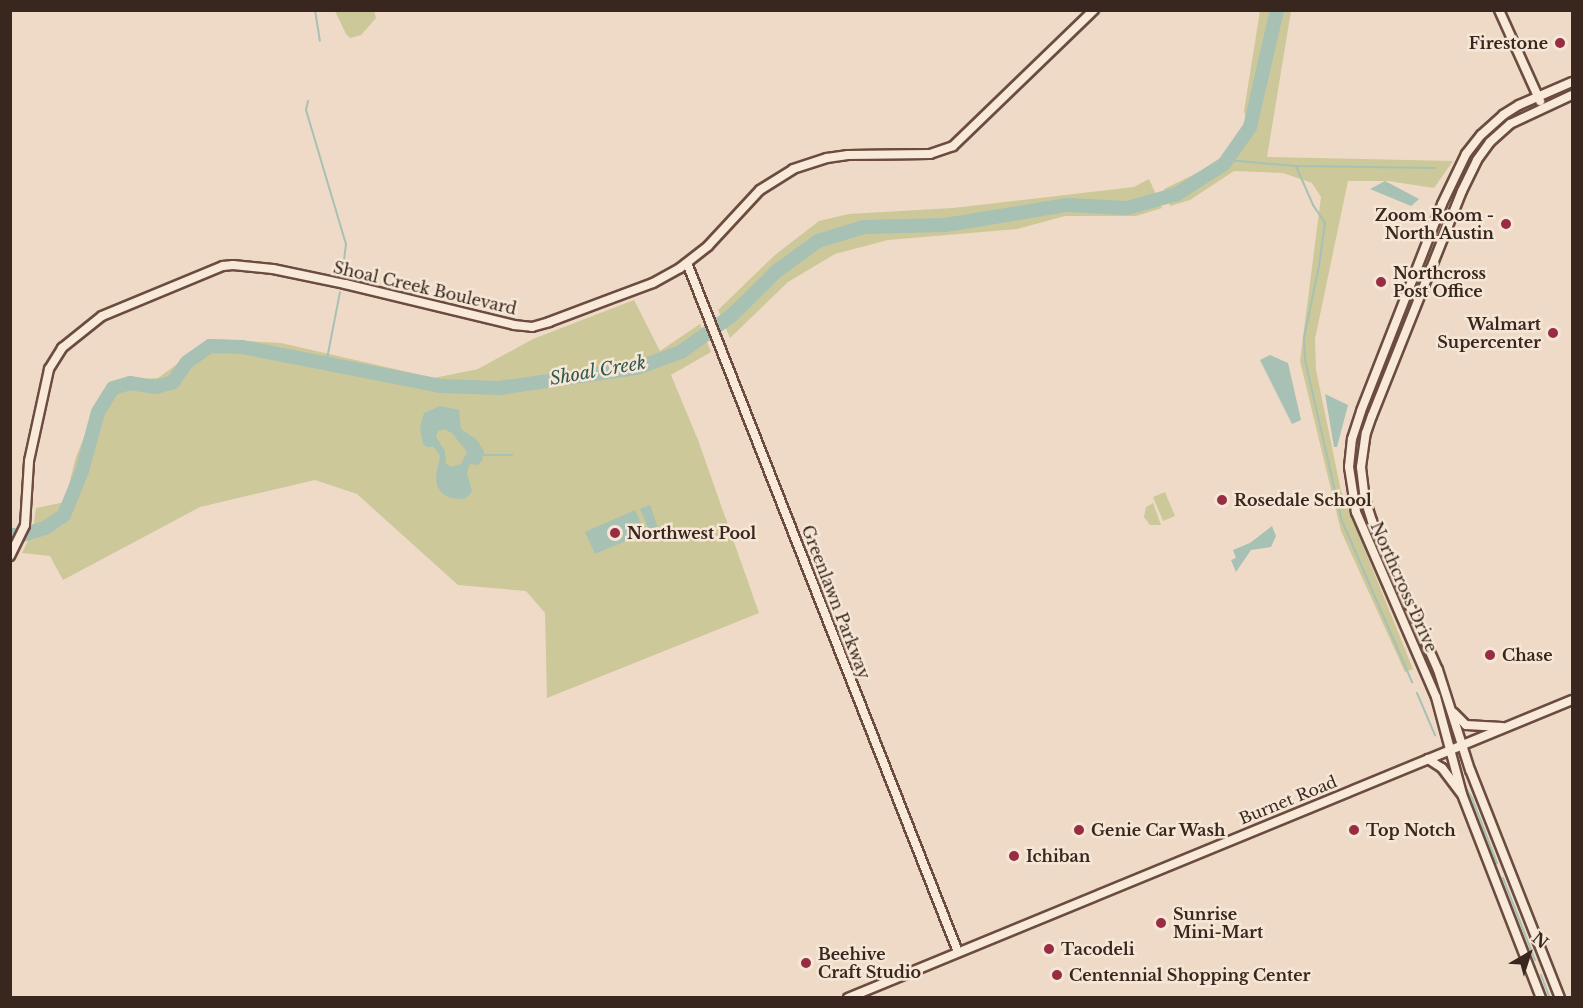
<!DOCTYPE html>
<style>
body{margin:0}
#map{position:relative;width:1583px;height:1008px;overflow:hidden;background:#eedac6;font-family:"Libre Baskerville",serif}
div>[style]{position:absolute}
.green>*{inset:0;background:#ccc899}
.water>*{inset:0;background:#a7c1b4}
.stream>*{height:2px;margin:-1px;padding:0 1px;transform-origin:1px;border-radius:1px;background:#a7c1b4}
.river>*{height:14px;margin:-7px;padding:0 7px;transform-origin:7px;border-radius:7px;background:#a7c1b4}
.roads{filter:drop-shadow(2px 0 #6b4c3f) drop-shadow(-2px 0 #6b4c3f) drop-shadow(0 2px #6b4c3f) drop-shadow(0 -2px #6b4c3f)}
.secondary>*{height:8px;margin:-4px;padding:0 4px;transform-origin:4px;border-radius:4px;background:#f9e9d9}
.dots>*{width:16px;height:16px;translate:-50% -50%;box-sizing:border-box;border:3px solid #f5e6d5;border-radius:50%}
span{translate:-50% -50%;white-space:nowrap;text-align:center;line-height:1.15;-webkit-text-stroke:5px #f5e6d5;paint-order:stroke}
.poi-label{font-size:16px;color:#39271f;font-weight:700}
.right{translate:-100% -50%;text-align:right}
.left{translate:0 -50%;text-align:left}
.street-label{font-size:16px;color:#39271f}
.water-label{font-size:18px;color:#2f594e;font-style:italic}
.frame{position:absolute;inset:0;border:12px solid #39271f;pointer-events:none}
.north{position:absolute;left:1499px;top:924px;width:60px;height:60px;-webkit-text-stroke:4px #f5e6d5;paint-order:stroke;rotate:39deg;font-size:16px;font-weight:700;line-height:24px;text-align:center;color:#39271f}
.north::after{content:'';display:block;margin:auto;width:21px;height:27px;background:#39271f;clip-path:polygon(50% 0,100% 100%,50% 72%,0 100%)}
</style>
<div id="map">
<div class="green">
<div style="clip-path:polygon(335px 11px,374px 11px,376px 18px,361px 35px,350px 38px,346px 34px)"></div>
<div style="clip-path:polygon(1260px 11px,1291px 11px,1267px 157px,1453px 161px,1434px 188px,1388px 181px,1348px 181px,1315px 339px,1316px 370px,1341px 491px,1413px 669px,1405px 672px,1341px 531px,1300px 361px,1321px 197px,1312px 183px,1283px 173px,1234px 171px,1190px 200px,1170px 206px,1164px 189px,1222px 161px,1248px 125px,1244px 111px)"></div>
<div style="clip-path:polygon(1149px 179px,1162px 208px,1136px 216px,1065px 216px,1017px 229px,888px 240px,835px 254px,788px 282px,730px 338px,718px 310px,775px 255px,819px 221px,849px 214px,953px 208px,1134px 187px)"></div>
<div style="clip-path:polygon(634px 300px,660px 351px,700px 324px,711px 352px,671px 375px,698px 440px,759px 613px,547px 698px,545px 613px,526px 591px,458px 585px,357px 494px,315px 480px,200px 507px,63px 580px,50px 556px,22px 553px,33px 530px,36px 508px,65px 502px,75px 460px,96px 407px,118px 380px,158px 378px,212px 339px,281px 343px,434px 378px,478px 369px,533px 339px)"></div>
<div style="clip-path:polygon(1165px 492px,1175px 516px,1163px 521px,1153px 497px)"></div>
<div style="clip-path:polygon(1153px 503px,1161px 525px,1150px 525px,1144px 517px,1146px 507px)"></div>
</div>
<div class="water">
<div style="clip-path:polygon(1385px 181px,1419px 199px,1411px 206px,1370px 189px)"></div>
<div style="clip-path:polygon(1270px 355px,1288px 363px,1301px 420px,1292px 424px,1260px 360px)"></div>
<div style="clip-path:polygon(1325px 394px,1348px 405px,1337px 447px,1334px 447px)"></div>
<div style="clip-path:polygon(evenodd,440px 406px,459px 410px,461px 429px,476px 439px,484px 451px,482px 461px,478px 465px,470px 464px,468px 468px,467px 474px,472px 490px,470px 495px,464px 499px,450px 498px,443px 494px,437px 486px,436px 476px,440px 456px,434px 447px,427px 447px,423px 444px,420px 427px,424px 413px,440px 406px,444px 429px,452px 433px,467px 452px,461px 464px,452px 467px,446px 464px,445px 451px,436px 437px,438px 431px,444px 429px)"></div>
<div style="clip-path:polygon(650px 505px,658px 528px,650px 532px,640px 509px)"></div>
<div style="clip-path:polygon(635px 510px,645px 533px,595px 554px,585px 532px)"></div>
<div style="clip-path:polygon(1272px 526px,1276px 536px,1271px 547px,1251px 550px,1236px 572px,1231px 560px,1236px 558px,1233px 550px,1250px 543px)"></div>
</div>
<div class="stream">
<div style="left:315px;top:10px;width:31px;rotate:81deg"></div>
<div style="left:308px;top:101px;width:9px;rotate:103deg"></div>
<div style="left:306px;top:110px;width:140px;rotate:73.4deg"></div>
<div style="left:346px;top:244px;width:25px;rotate:97deg"></div>
<div style="left:1227px;top:160px;width:69px;rotate:5deg"></div>
<div style="left:1296px;top:166px;width:43px;rotate:66.4deg"></div>
<div style="left:1313px;top:205px;width:22px;rotate:56deg"></div>
<div style="left:1325px;top:223px;width:43px;rotate:97.9deg"></div>
<div style="left:1319px;top:266px;width:74px;rotate:101.8deg"></div>
<div style="left:1304px;top:338px;width:22px;rotate:87deg"></div>
<div style="left:1305px;top:360px;width:165px;rotate:77.1deg"></div>
<div style="left:1342px;top:521px;width:176px;rotate:66.5deg"></div>
<div style="left:1296px;top:166px;width:139px;rotate:0.8deg"></div>
<div style="left:326px;top:364px;width:73px;rotate:-79deg"></div>
<div style="left:483px;top:455px;width:29px"></div>
<div style="left:1417px;top:693px;width:46px;rotate:66.8deg"></div>
<div style="left:1463px;top:783px;width:17px;rotate:59deg"></div>
<div style="left:1472px;top:798px;width:70px;rotate:69deg"></div>
<div style="left:1503px;top:878px;width:88px;rotate:68.7deg"></div>
<div style="left:1541px;top:975px;width:25px;rotate:69deg"></div>
</div>
<div class="river">
<div style="left:10px;top:535px;width:12px"></div>
<div style="left:22px;top:535px;width:24px;rotate:-17deg"></div>
<div style="left:45px;top:528px;width:23px;rotate:-34deg"></div>
<div style="left:64px;top:515px;width:48px;rotate:-67.8deg"></div>
<div style="left:82px;top:471px;width:61px;rotate:-74.8deg"></div>
<div style="left:98px;top:412px;width:28px;rotate:-58deg"></div>
<div style="left:113px;top:388px;width:18px;rotate:-16deg"></div>
<div style="left:130px;top:383px;width:26px;rotate:9deg"></div>
<div style="left:156px;top:387px;width:18px;rotate:-16deg"></div>
<div style="left:173px;top:382px;width:24px;rotate:-55deg"></div>
<div style="left:187px;top:362px;width:28px;rotate:-35deg"></div>
<div style="left:210px;top:346px;width:32px;rotate:2deg"></div>
<div style="left:242px;top:347px;width:202px;rotate:11.1deg"></div>
<div style="left:440px;top:386px;width:59px;rotate:1.9deg"></div>
<div style="left:499px;top:388px;width:139px;rotate:-8.2deg"></div>
<div style="left:637px;top:368px;width:47px;rotate:-20deg"></div>
<div style="left:681px;top:352px;width:62px;rotate:-35.8deg"></div>
<div style="left:731px;top:316px;width:66px;rotate:-44.4deg"></div>
<div style="left:778px;top:270px;width:49px;rotate:-35.9deg"></div>
<div style="left:818px;top:241px;width:48px;rotate:-16.9deg"></div>
<div style="left:864px;top:227px;width:81px;rotate:-1.4deg"></div>
<div style="left:945px;top:225px;width:124px;rotate:-9.3deg"></div>
<div style="left:1067px;top:205px;width:60px;rotate:2.9deg"></div>
<div style="left:1127px;top:208px;width:52px;rotate:-15.6deg"></div>
<div style="left:1177px;top:194px;width:56px;rotate:-32.6deg"></div>
<div style="left:1224px;top:164px;width:45px;rotate:-54.9deg"></div>
<div style="left:1250px;top:127px;width:120px;rotate:-77deg"></div>
</div>
<div class="roads">
<div class="secondary">
<div style="left:1499px;top:10px;width:100px;rotate:65.7deg"></div>
<div style="left:687px;top:263px;width:740px;rotate:68.53deg"></div>
<div style="left:10px;top:556px;width:34px;rotate:-64deg"></div>
<div style="left:25px;top:525px;width:64px;rotate:-86.4deg"></div>
<div style="left:29px;top:461px;width:94px;rotate:-77.7deg"></div>
<div style="left:49px;top:369px;width:25px;rotate:-58deg"></div>
<div style="left:62px;top:348px;width:51px;rotate:-38.7deg"></div>
<div style="left:102px;top:316px;width:131px;rotate:-22.5deg"></div>
<div style="left:223px;top:266px;width:10px;rotate:-6deg"></div>
<div style="left:233px;top:265px;width:40px;rotate:5.7deg"></div>
<div style="left:273px;top:269px;width:74px;rotate:11.8deg"></div>
<div style="left:345px;top:284px;width:174px;rotate:13.6deg"></div>
<div style="left:514px;top:325px;width:18px;rotate:6deg"></div>
<div style="left:532px;top:327px;width:18px;rotate:-16deg"></div>
<div style="left:549px;top:322px;width:111px;rotate:-20.6deg"></div>
<div style="left:653px;top:283px;width:31px;rotate:-29deg"></div>
<div style="left:680px;top:268px;width:36px;rotate:-38deg"></div>
<div style="left:708px;top:246px;width:76px;rotate:-47.1deg"></div>
<div style="left:760px;top:190px;width:39px;rotate:-32deg"></div>
<div style="left:793px;top:169px;width:36px;rotate:-18deg"></div>
<div style="left:827px;top:158px;width:21px;rotate:-8deg"></div>
<div style="left:848px;top:155px;width:82px;rotate:-0.7deg"></div>
<div style="left:930px;top:154px;width:24px;rotate:-19deg"></div>
<div style="left:953px;top:146px;width:196px;rotate:-44deg"></div>
<div style="left:1454px;top:713px;width:17px;rotate:45deg"></div>
<div style="left:1466px;top:725px;width:36px;rotate:3deg"></div>
<div style="left:1428px;top:759px;width:17px;rotate:33deg"></div>
<div style="left:1442px;top:768px;width:31px;rotate:53deg"></div>
<div style="left:848px;top:998px;width:783px;rotate:-22.37deg"></div>
<div style="left:1541px;top:998px;width:219px;rotate:-111.2deg"></div>
<div style="left:1462px;top:794px;width:100px;rotate:-105deg"></div>
<div style="left:1436px;top:697px;width:202px;rotate:-113.4deg"></div>
<div style="left:1356px;top:512px;width:46px;rotate:-98.8deg"></div>
<div style="left:1349px;top:467px;width:28px;rotate:-84deg"></div>
<div style="left:1352px;top:439px;width:29px;rotate:-72deg"></div>
<div style="left:1361px;top:411px;width:222px;rotate:-68.6deg"></div>
<div style="left:1442px;top:204px;width:55px;rotate:-64.4deg"></div>
<div style="left:1466px;top:154px;width:24px;rotate:-52deg"></div>
<div style="left:1481px;top:135px;width:30px;rotate:-42deg"></div>
<div style="left:1503px;top:115px;width:19px;rotate:-32deg"></div>
<div style="left:1519px;top:105px;width:58px;rotate:-23.5deg"></div>
<div style="left:1560px;top:998px;width:245px;rotate:-111.5deg"></div>
<div style="left:1470px;top:770px;width:105px;rotate:-107.7deg"></div>
<div style="left:1438px;top:670px;width:163px;rotate:-113.9deg"></div>
<div style="left:1372px;top:521px;width:22px;rotate:-108deg"></div>
<div style="left:1365px;top:500px;width:33px;rotate:-97deg"></div>
<div style="left:1361px;top:467px;width:34px;rotate:-82deg"></div>
<div style="left:1366px;top:433px;width:18px;rotate:-71deg"></div>
<div style="left:1372px;top:416px;width:242px;rotate:-68.2deg"></div>
<div style="left:1462px;top:191px;width:34px;rotate:-64deg"></div>
<div style="left:1477px;top:160px;width:22px;rotate:-54deg"></div>
<div style="left:1490px;top:142px;width:27px;rotate:-42deg"></div>
<div style="left:1510px;top:124px;width:68px;rotate:-25.1deg"></div>
</div>
</div>
<div class="dots">
<div style="left:1560px;top:43px;background:#982c42"></div>
<div style="left:1506px;top:224px;background:#982c42"></div>
<div style="left:1381px;top:282px;background:#982c42"></div>
<div style="left:1553px;top:333px;background:#982c42"></div>
<div style="left:1222px;top:500px;background:#982c42"></div>
<div style="left:615px;top:533px;background:#982c42"></div>
<div style="left:1490px;top:655px;background:#982c42"></div>
<div style="left:1079px;top:830px;background:#982c42"></div>
<div style="left:1354px;top:830px;background:#982c42"></div>
<div style="left:1014px;top:856px;background:#982c42"></div>
<div style="left:1161px;top:923px;background:#982c42"></div>
<div style="left:1049px;top:949px;background:#982c42"></div>
<div style="left:806px;top:963px;background:#982c42"></div>
<div style="left:1057px;top:975px;background:#982c42"></div>
</div>
<div class="poi-label">
<span class="right" style="left:1548px;top:43px">Firestone</span>
<span class="right" style="left:1494px;top:224px">Zoom Room -<br>North Austin</span>
<span class="left" style="left:1393px;top:282px">Northcross<br>Post Office</span>
<span class="right" style="left:1541px;top:333px">Walmart<br>Supercenter</span>
<span class="left" style="left:1234px;top:500px">Rosedale School</span>
<span class="left" style="left:627px;top:533px">Northwest Pool</span>
<span class="left" style="left:1502px;top:655px">Chase</span>
<span class="left" style="left:1091px;top:830px">Genie Car Wash</span>
<span class="left" style="left:1366px;top:830px">Top Notch</span>
<span class="left" style="left:1026px;top:856px">Ichiban</span>
<span class="left" style="left:1173px;top:923px">Sunrise<br>Mini-Mart</span>
<span class="left" style="left:1061px;top:949px">Tacodeli</span>
<span class="left" style="left:818px;top:963px">Beehive<br>Craft Studio</span>
<span class="left" style="left:1069px;top:975px">Centennial Shopping Center</span>
</div>
<div class="street-label">
<span style="left:425px;top:288px;rotate:13deg">Shoal Creek Boulevard</span>
<span style="left:1404px;top:587px;rotate:66deg">Northcross Drive</span>
<span style="left:836px;top:602px;rotate:69deg">Greenlawn Parkway</span>
<span style="left:1288px;top:800px;rotate:-22deg">Burnet Road</span>
</div>
<div class="water-label">
<span style="left:598px;top:371px;rotate:-10deg">Shoal Creek</span>
</div>
<div class="frame"></div>
<div class="north">N</div>
</div>
